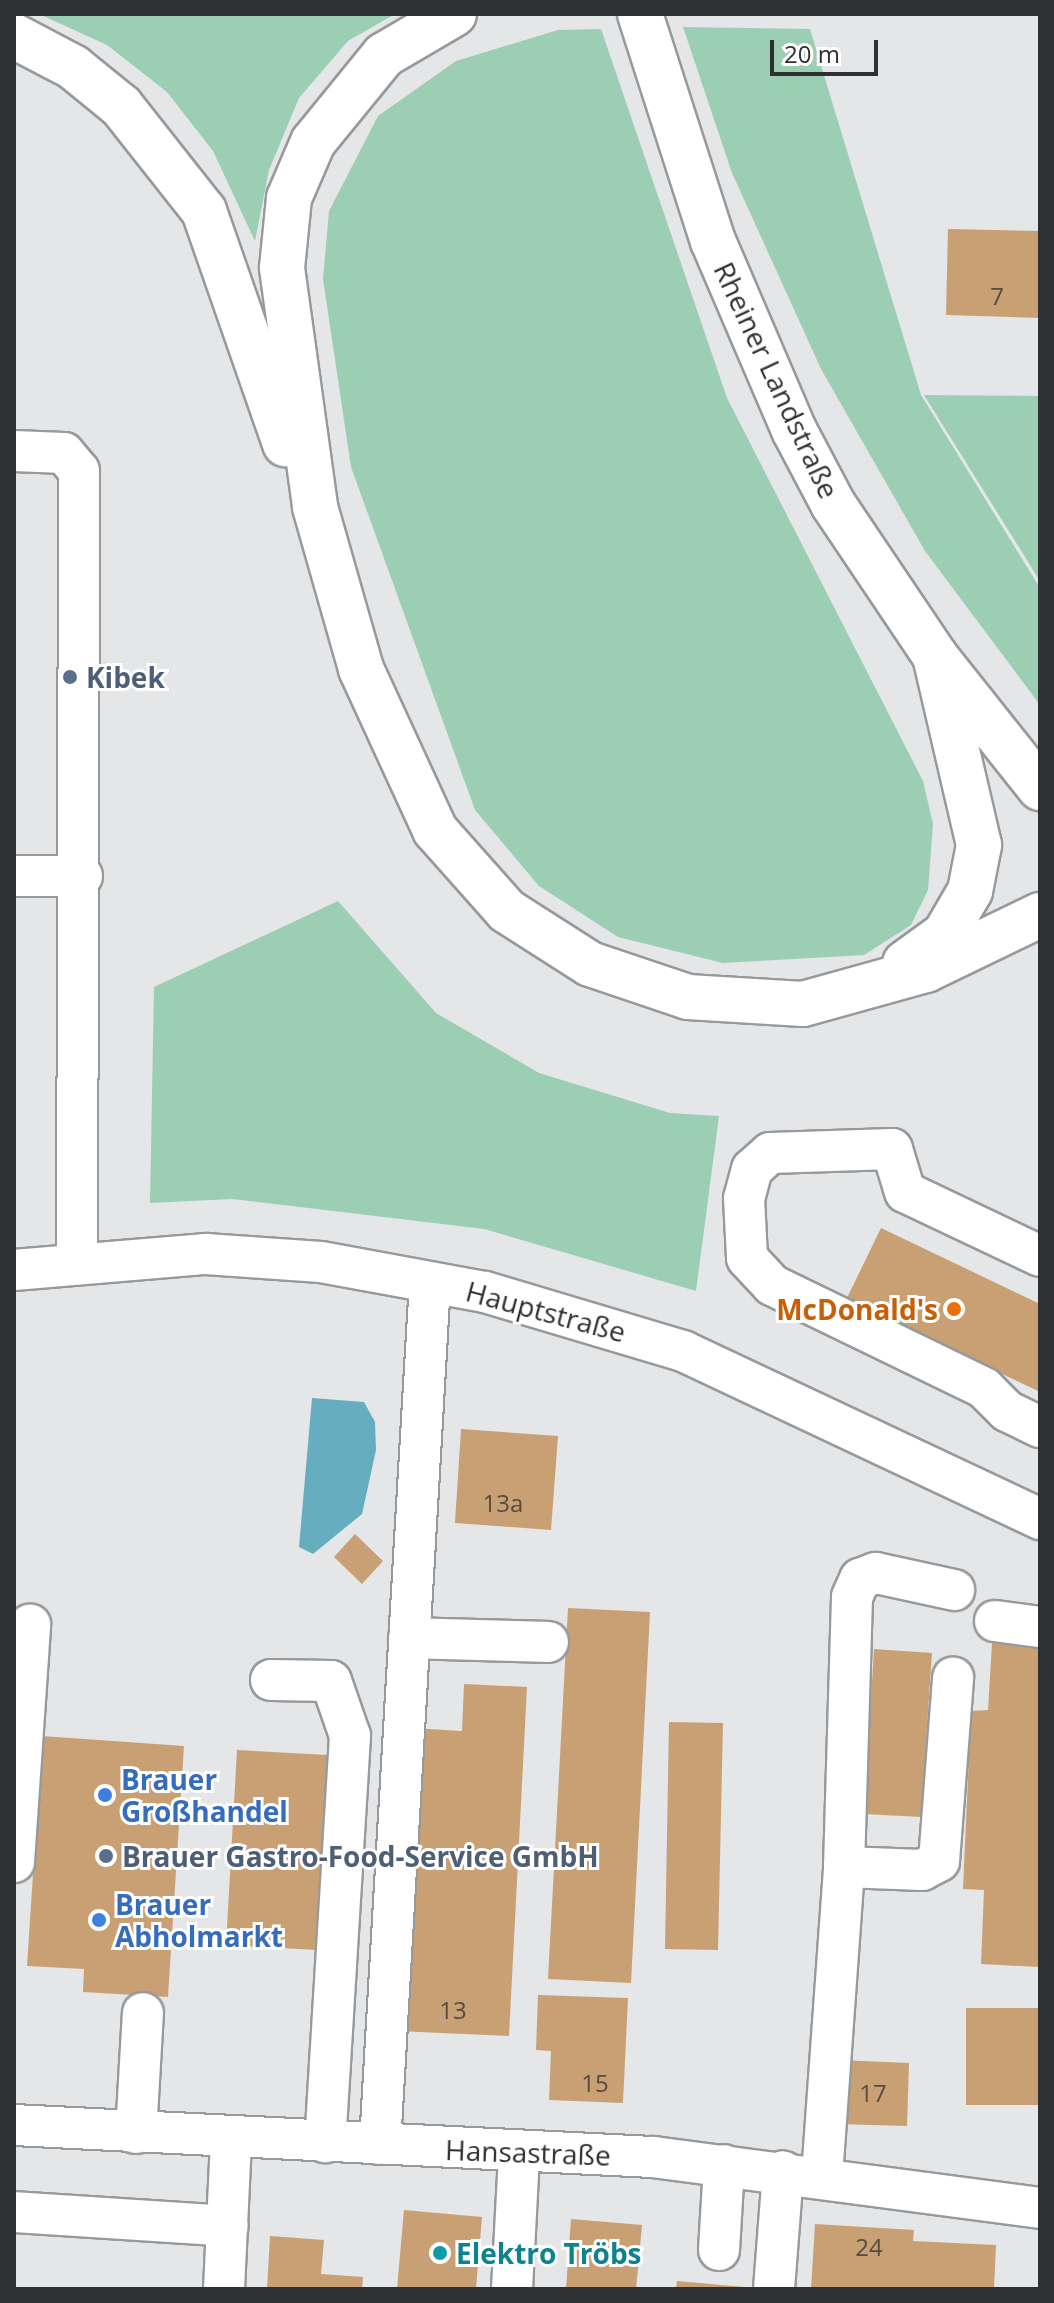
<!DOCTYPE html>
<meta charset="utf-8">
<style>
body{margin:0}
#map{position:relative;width:1054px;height:2303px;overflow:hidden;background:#e4e6e8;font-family:"Open Sans",sans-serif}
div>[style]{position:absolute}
.green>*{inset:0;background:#9cceb4}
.water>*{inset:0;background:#66adbf}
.building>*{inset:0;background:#c8a074}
.roads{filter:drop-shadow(2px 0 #97999b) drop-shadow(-2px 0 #97999b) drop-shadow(0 2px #97999b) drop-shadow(0 -2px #97999b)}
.minor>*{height:40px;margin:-20px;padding:0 20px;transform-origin:20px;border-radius:20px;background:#fff}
.major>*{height:44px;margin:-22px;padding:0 22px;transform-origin:22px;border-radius:22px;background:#fff}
.highway>*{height:44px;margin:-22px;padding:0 22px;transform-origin:22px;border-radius:22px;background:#fff}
.dots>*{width:22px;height:22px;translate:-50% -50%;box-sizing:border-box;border:4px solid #fff;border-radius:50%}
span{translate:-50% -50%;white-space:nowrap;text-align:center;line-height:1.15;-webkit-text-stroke:6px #fff;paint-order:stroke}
.number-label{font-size:24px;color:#554c42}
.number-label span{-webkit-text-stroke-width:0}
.street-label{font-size:28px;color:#2f3031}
.service-label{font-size:28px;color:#4e5e75;font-weight:700}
.left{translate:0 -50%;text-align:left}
.food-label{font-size:28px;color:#c56008;font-weight:700}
.right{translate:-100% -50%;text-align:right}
.shop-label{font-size:28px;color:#366cbe;font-weight:700}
.culture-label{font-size:28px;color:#0d838f;font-weight:700}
.frame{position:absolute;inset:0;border:16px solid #2f3031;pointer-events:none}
.scale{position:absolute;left:770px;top:40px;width:108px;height:36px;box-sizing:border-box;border:4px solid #2f3031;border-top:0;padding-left:10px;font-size:24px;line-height:28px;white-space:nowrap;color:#2f3031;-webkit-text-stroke:6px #fff;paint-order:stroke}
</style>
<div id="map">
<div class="green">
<div style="clip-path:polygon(39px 14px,395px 14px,348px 41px,299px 98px,269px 170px,255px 241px,213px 151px,167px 92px,107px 45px)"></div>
<div style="clip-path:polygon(683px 27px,810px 29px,921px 395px,1040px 588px,1040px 705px,925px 551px,821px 369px,732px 173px)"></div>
<div style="clip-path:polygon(601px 29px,727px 398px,923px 781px,933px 824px,928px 890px,911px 925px,864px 955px,723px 963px,618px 937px,539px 886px,475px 810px,351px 467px,323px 279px,329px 211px,378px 116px,456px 61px,558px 30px)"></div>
<div style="clip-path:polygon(924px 395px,1040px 396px,1040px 581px)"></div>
<div style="clip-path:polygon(338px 901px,436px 1013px,539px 1073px,670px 1113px,719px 1116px,696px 1291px,484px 1229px,232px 1199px,150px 1203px,154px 987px)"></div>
</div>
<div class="water">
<div style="clip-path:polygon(312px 1398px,364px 1402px,375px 1422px,376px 1450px,362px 1514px,313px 1554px,299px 1547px)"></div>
</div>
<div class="building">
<div style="clip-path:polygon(948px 229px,1040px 231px,1040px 318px,946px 315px)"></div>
<div style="clip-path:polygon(881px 1228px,1040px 1304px,1038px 1391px,846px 1300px)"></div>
<div style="clip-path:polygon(461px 1429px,558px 1436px,551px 1530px,455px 1523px)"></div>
<div style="clip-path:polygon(355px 1534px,383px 1561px,362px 1584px,334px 1557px)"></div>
<div style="clip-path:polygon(568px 1608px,650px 1612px,631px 1983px,548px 1979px)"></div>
<div style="clip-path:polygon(992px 1643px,1040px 1646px,1040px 1967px,981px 1964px,984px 1890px,963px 1889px,971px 1711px,988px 1710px)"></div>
<div style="clip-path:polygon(874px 1649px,932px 1653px,921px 1817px,864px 1814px)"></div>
<div style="clip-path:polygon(464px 1684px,527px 1687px,509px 2036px,397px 2031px,412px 1728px,462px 1731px)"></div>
<div style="clip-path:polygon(669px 1722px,723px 1723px,718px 1950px,665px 1949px)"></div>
<div style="clip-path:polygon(42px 1736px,184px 1746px,168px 1997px,83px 1992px,84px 1969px,27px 1966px)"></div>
<div style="clip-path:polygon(237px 1750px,328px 1755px,317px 1950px,226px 1945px)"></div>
<div style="clip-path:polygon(538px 1995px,628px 1998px,623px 2103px,549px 2100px,551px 2051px,536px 2050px)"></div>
<div style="clip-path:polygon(966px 2008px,1040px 2008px,1040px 2105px,966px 2105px)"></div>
<div style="clip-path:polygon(839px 2060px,909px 2063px,907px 2126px,838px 2124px)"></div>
<div style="clip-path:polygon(404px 2210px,482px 2217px,476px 2289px,397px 2289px)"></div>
<div style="clip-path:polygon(571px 2219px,642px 2225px,636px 2289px,566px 2289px)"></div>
<div style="clip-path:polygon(815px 2224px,914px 2230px,913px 2241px,996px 2245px,994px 2289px,811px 2289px)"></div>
<div style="clip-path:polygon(270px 2236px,324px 2240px,321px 2274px,363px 2277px,362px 2289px,267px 2289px)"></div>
<div style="clip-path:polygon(677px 2281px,744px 2287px,744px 2289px,676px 2289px)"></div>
</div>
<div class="roads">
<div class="minor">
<div style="left:14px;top:451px;width:50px;rotate:2.3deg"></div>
<div style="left:64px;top:453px;width:23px;rotate:50deg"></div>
<div style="left:79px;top:471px;width:792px;rotate:90.14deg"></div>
<div style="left:14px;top:876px;width:68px"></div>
<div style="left:1040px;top:1256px;width:149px;rotate:-154.6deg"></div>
<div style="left:905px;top:1192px;width:45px;rotate:-106.8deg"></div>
<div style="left:892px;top:1149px;width:122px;rotate:178.1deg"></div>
<div style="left:770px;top:1153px;width:24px;rotate:138deg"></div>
<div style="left:752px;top:1169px;width:30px;rotate:105deg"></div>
<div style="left:744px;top:1198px;width:60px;rotate:87.1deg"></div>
<div style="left:747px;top:1258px;width:37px;rotate:47deg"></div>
<div style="left:772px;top:1285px;width:236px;rotate:25.9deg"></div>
<div style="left:984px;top:1388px;width:33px;rotate:45deg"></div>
<div style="left:1007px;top:1411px;width:37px;rotate:26deg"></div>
<div style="left:14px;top:1270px;width:193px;rotate:-4.8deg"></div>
<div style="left:206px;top:1254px;width:115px;rotate:4deg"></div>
<div style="left:321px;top:1262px;width:167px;rotate:10.4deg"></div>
<div style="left:485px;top:1292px;width:207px;rotate:16.6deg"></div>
<div style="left:683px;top:1351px;width:395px;rotate:25.2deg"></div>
<div style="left:995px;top:1621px;width:45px;rotate:7.6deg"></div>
<div style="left:409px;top:1638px;width:139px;rotate:1.6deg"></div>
<div style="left:271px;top:1680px;width:60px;rotate:1deg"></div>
<div style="left:331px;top:1681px;width:58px;rotate:70.9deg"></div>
<div style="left:350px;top:1736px;width:407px;rotate:93.5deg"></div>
<div style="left:14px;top:1862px;width:238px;rotate:-86.1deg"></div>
<div style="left:844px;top:1867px;width:270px;rotate:-88.3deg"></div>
<div style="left:852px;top:1597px;width:20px;rotate:-66deg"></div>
<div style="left:860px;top:1579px;width:17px;rotate:-21deg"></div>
<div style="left:876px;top:1573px;width:80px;rotate:12.3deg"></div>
<div style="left:14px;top:2125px;width:640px;rotate:2.87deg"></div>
<div style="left:653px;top:2157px;width:390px;rotate:7.5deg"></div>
<div style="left:136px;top:2133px;width:120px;rotate:-86.7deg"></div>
<div style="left:380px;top:2144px;width:863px;rotate:-86.68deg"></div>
<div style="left:822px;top:2176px;width:310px;rotate:-85.9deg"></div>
<div style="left:844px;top:1867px;width:78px;rotate:2.2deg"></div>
<div style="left:922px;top:1870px;width:19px;rotate:-28deg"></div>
<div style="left:939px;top:1861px;width:184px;rotate:-85.6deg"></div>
<div style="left:14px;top:2212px;width:214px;rotate:3.7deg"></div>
<div style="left:719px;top:2250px;width:85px;rotate:-86.6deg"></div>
<div style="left:224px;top:2289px;width:151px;rotate:-87.3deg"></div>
<div style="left:512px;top:2289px;width:134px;rotate:-87deg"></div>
<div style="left:774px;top:2289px;width:118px;rotate:-85.6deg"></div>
</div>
<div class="major">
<div style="left:640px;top:14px;width:238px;rotate:72.2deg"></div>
<div style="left:713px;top:241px;width:206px;rotate:66.8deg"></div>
<div style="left:794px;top:430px;width:84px;rotate:62.2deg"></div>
<div style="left:833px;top:504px;width:183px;rotate:56.1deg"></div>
<div style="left:935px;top:656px;width:169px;rotate:51.5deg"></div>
</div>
<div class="highway">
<div style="left:454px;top:14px;width:81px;rotate:149.6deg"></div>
<div style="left:384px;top:55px;width:112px;rotate:129.2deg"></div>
<div style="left:313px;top:142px;width:61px;rotate:113.2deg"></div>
<div style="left:289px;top:198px;width:70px;rotate:95.7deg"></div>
<div style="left:282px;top:268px;width:241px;rotate:82.1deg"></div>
<div style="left:315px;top:507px;width:168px;rotate:74.1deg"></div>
<div style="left:361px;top:669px;width:177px;rotate:65.3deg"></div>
<div style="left:435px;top:830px;width:108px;rotate:48.4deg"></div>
<div style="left:507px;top:911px;width:98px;rotate:32.6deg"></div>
<div style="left:590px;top:964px;width:103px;rotate:18.6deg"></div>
<div style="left:688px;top:997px;width:115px;rotate:3.5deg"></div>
<div style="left:803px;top:1004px;width:128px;rotate:-15.5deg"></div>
<div style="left:926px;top:970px;width:127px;rotate:-25.8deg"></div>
<div style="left:14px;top:36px;width:67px;rotate:27.7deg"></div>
<div style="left:73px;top:67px;width:62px;rotate:39.1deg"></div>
<div style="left:121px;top:106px;width:134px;rotate:51.7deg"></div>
<div style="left:204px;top:211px;width:247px;rotate:70.8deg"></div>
<div style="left:905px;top:963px;width:49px;rotate:-35.9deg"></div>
<div style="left:945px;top:934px;width:50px;rotate:-59.8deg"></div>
<div style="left:970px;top:891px;width:47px;rotate:-78.9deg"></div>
<div style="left:979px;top:845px;width:194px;rotate:-103.1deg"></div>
</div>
</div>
<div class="dots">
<div style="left:70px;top:677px;background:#5c6f8a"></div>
<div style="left:954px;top:1309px;background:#e8710a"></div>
<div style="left:105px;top:1795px;background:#3f7fe0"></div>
<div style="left:106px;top:1856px;background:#5c6f8a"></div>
<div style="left:99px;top:1920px;background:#3f7fe0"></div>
<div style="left:440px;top:2253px;background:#0f9aa8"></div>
</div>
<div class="number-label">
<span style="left:997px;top:296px">7</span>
<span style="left:503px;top:1503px">13a</span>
<span style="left:453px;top:2010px">13</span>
<span style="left:595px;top:2083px">15</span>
<span style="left:873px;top:2093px">17</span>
<span style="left:869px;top:2247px">24</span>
</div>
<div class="street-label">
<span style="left:777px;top:380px;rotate:65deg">Rheiner Landstraße</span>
<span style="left:546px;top:1311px;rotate:15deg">Hauptstraße</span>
<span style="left:528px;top:2152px;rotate:2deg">Hansastraße</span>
</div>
<div class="service-label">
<span class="left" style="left:86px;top:677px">Kibek</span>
<span class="left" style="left:122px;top:1856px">Brauer Gastro-Food-Service GmbH</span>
</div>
<div class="food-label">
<span class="right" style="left:938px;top:1309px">McDonald's</span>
</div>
<div class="shop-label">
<span class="left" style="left:121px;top:1795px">Brauer<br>Großhandel</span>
<span class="left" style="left:115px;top:1920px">Brauer<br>Abholmarkt</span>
</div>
<div class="culture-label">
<span class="left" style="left:456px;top:2253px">Elektro Tröbs</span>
</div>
<div class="frame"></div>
<div class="scale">20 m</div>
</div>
